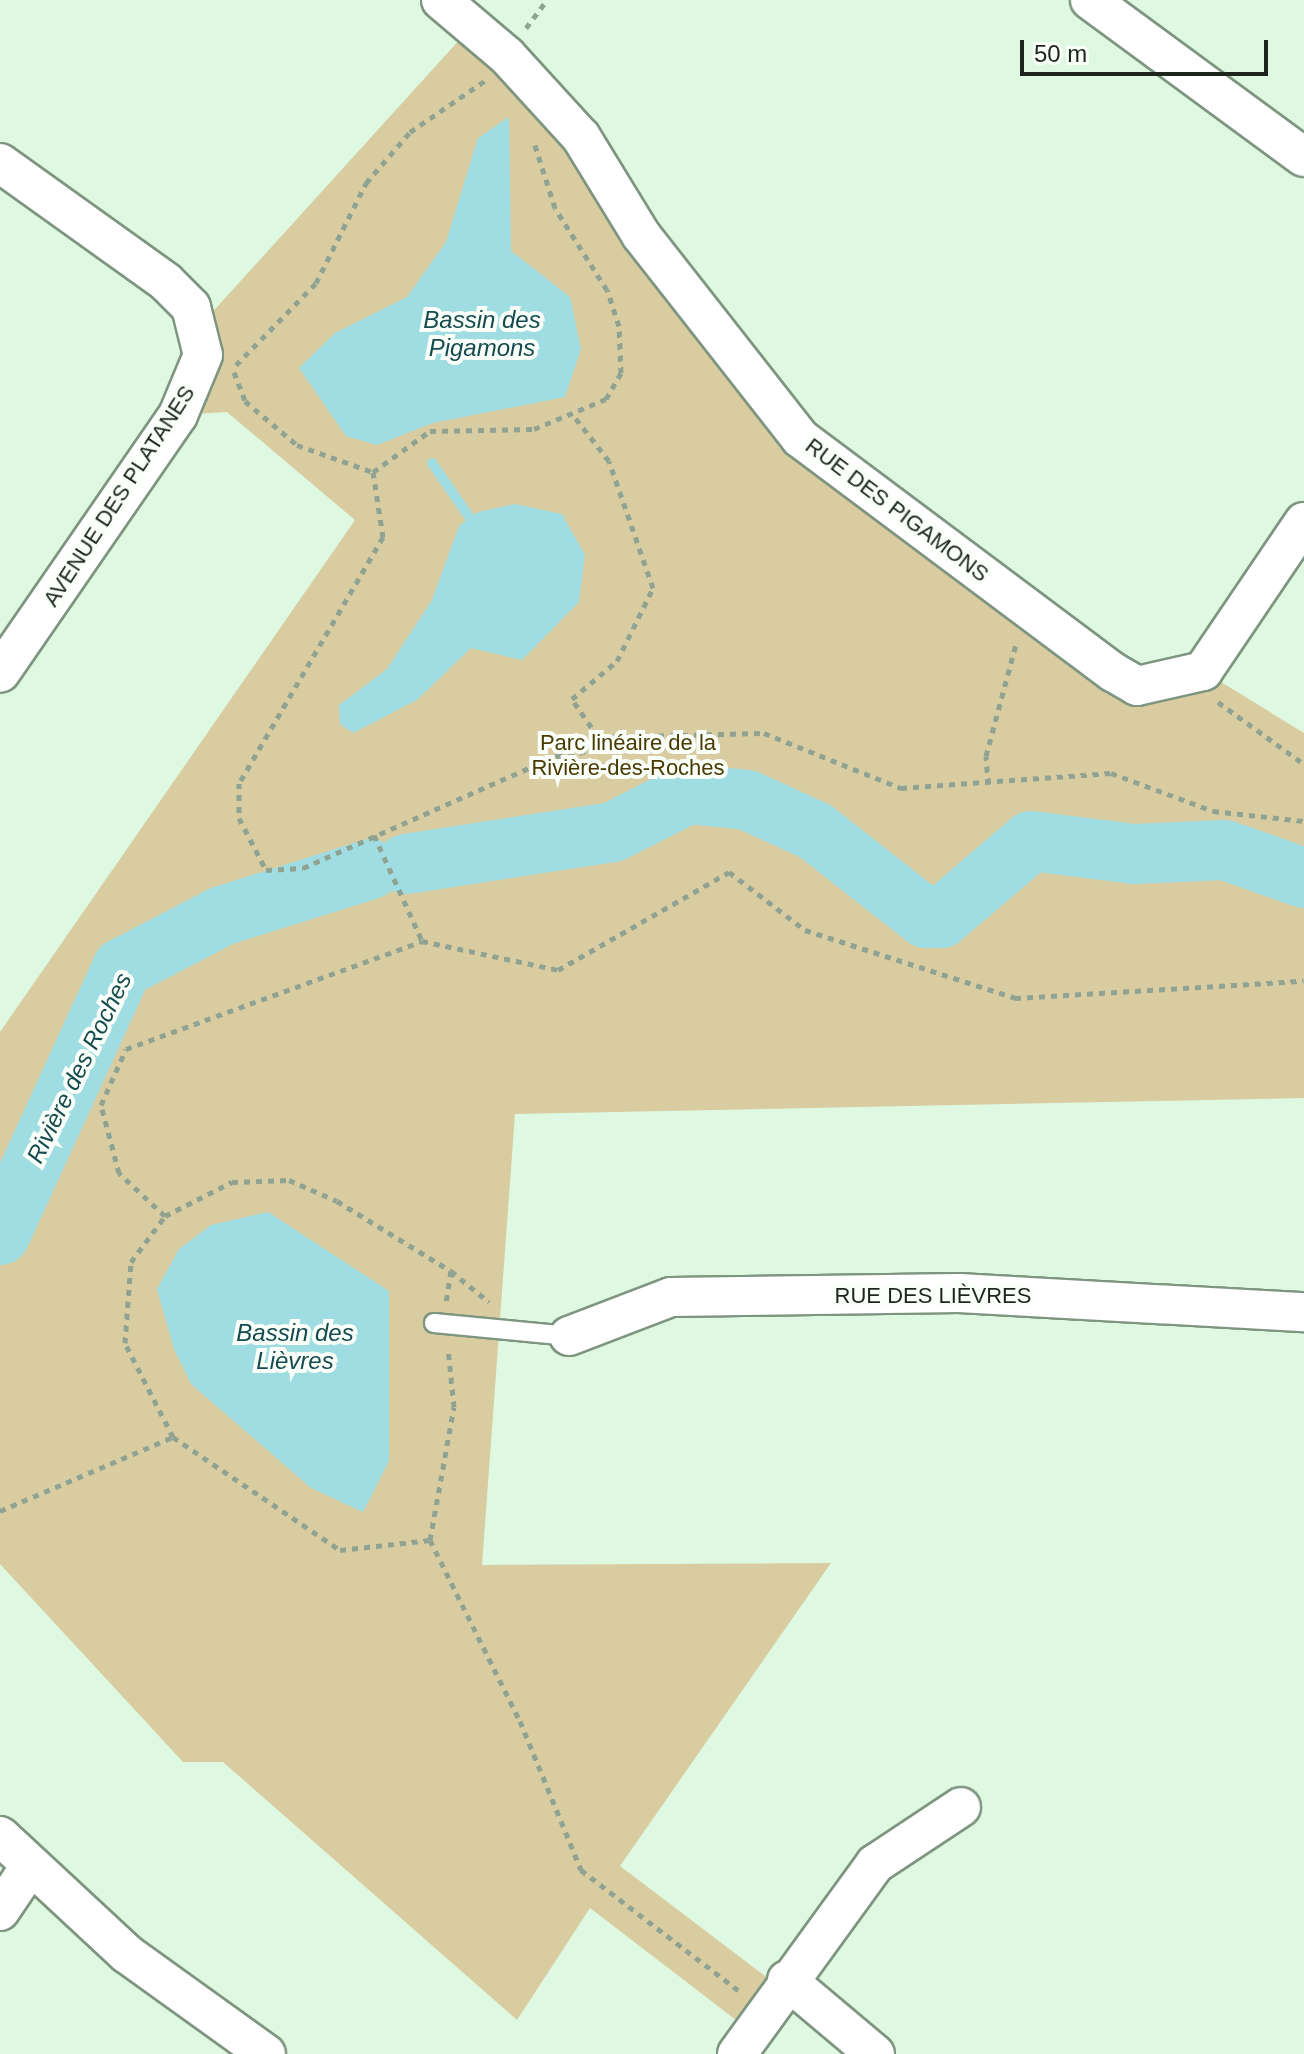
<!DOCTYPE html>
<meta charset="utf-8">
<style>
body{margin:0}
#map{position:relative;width:1304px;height:2054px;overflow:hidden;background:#dff8e1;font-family:Helvetica,sans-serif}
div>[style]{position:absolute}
.green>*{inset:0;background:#d8cca0}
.water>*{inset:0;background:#a0dde2}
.stream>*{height:10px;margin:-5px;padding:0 5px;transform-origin:5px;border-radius:5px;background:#a0dde2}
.river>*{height:60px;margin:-30px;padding:0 30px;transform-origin:30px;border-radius:30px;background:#a0dde2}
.path>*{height:5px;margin-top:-2.5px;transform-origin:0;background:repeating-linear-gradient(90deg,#90a392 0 6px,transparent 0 12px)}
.roads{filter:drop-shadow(2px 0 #7e9580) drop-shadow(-2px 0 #7e9580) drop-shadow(0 2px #7e9580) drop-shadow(0 -2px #7e9580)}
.lane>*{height:18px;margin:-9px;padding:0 9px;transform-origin:9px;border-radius:9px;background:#fff}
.street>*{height:38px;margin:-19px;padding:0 19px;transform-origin:19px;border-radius:19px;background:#fff}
span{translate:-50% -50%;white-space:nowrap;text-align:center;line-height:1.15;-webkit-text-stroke:8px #fafffa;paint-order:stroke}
.street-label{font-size:22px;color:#1c261d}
.park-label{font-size:22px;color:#483a00}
.water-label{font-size:24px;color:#154b4f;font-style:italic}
.scale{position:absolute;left:1020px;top:40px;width:248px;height:36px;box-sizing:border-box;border:4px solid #1c261d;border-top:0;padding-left:10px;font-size:24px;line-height:28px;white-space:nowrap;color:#1c261d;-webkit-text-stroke:6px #fafffa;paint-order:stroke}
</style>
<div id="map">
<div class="green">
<div style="clip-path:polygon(472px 26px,800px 438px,1113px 672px,1203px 671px,1304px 733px,1304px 1098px,515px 1114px,482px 1565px,831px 1563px,620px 1866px,782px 1989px,753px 2033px,590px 1908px,517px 2020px,223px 1762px,183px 1762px,0 1564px,0 1032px,355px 520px,227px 412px,178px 415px,198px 328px)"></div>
</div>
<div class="water">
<div style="clip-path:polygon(509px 117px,511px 251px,570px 297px,581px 349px,565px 397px,433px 423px,377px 445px,346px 436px,299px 368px,335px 333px,407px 297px,446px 242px,478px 138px)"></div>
<div style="clip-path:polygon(515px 504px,562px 514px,585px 555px,579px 602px,522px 660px,471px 648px,417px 700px,353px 733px,340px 724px,339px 705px,387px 669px,432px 600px,459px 526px,478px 512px)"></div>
<div style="clip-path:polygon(268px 1212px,389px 1291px,389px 1461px,363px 1512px,311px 1488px,191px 1384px,174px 1349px,157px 1289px,179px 1249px,211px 1225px)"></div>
</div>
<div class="stream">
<div style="left:432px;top:463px;width:67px;rotate:55.4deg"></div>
</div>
<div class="river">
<div style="left:406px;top:864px;width:209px;rotate:-8.8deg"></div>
<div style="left:613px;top:832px;width:84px;rotate:-26.9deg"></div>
<div style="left:688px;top:794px;width:59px;rotate:5.8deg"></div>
<div style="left:747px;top:800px;width:75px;rotate:24.5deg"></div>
<div style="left:815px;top:831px;width:141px;rotate:38.1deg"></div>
<div style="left:926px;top:918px;width:15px"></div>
<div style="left:941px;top:918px;width:118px;rotate:-40.5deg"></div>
<div style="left:1031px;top:841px;width:104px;rotate:7.2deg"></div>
<div style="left:1134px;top:854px;width:91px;rotate:-2.5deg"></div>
<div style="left:1225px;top:850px;width:84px;rotate:19.5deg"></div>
<div style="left:0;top:1235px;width:294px;rotate:-65.4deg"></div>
<div style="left:122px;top:968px;width:113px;rotate:-27.5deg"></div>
<div style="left:222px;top:916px;width:156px;rotate:-17.5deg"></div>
</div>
<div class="path">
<div style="left:526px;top:28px;width:35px;rotate:-53deg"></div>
<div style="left:236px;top:365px;width:115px;rotate:-45.7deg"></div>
<div style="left:316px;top:283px;width:112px;rotate:-63.4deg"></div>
<div style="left:366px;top:183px;width:67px;rotate:-49.2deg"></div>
<div style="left:410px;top:132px;width:92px;rotate:-34.4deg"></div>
<div style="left:234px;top:372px;width:31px;rotate:69deg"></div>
<div style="left:245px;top:401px;width:68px;rotate:40.2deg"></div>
<div style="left:297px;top:445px;width:81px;rotate:19.6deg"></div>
<div style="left:373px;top:472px;width:70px;rotate:-35.7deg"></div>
<div style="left:430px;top:431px;width:104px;rotate:-1.1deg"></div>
<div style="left:534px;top:429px;width:78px;rotate:-22.6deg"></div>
<div style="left:606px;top:399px;width:30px;rotate:-60deg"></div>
<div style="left:621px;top:373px;width:47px;rotate:-92.4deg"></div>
<div style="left:619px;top:326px;width:38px;rotate:-108deg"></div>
<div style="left:607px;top:290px;width:97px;rotate:-122.4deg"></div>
<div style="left:555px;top:208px;width:72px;rotate:-107.7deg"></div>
<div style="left:373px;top:472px;width:66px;rotate:81.3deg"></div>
<div style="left:383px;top:537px;width:285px;rotate:120.3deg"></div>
<div style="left:239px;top:783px;width:35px;rotate:90deg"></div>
<div style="left:239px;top:818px;width:59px;rotate:62.6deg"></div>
<div style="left:266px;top:870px;width:37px;rotate:-3deg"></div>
<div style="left:303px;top:868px;width:277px;rotate:-23.9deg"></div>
<div style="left:556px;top:756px;width:26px;rotate:-7deg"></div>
<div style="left:582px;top:753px;width:23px;rotate:-45deg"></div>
<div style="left:598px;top:737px;width:46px;rotate:-124.4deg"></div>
<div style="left:572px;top:699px;width:59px;rotate:-40.2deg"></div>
<div style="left:617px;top:661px;width:81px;rotate:-63.7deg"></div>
<div style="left:653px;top:588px;width:134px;rotate:-109.1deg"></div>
<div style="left:609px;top:461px;width:58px;rotate:-128deg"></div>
<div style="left:1218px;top:702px;width:106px;rotate:35.8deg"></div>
<div style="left:598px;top:737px;width:166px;rotate:-1.4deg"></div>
<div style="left:764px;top:733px;width:148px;rotate:21.9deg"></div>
<div style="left:901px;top:788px;width:211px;rotate:-4.1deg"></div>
<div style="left:1111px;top:773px;width:109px;rotate:20.4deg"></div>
<div style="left:1213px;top:811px;width:92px;rotate:6.3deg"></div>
<div style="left:988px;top:784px;width:28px;rotate:-94deg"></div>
<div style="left:986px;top:756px;width:116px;rotate:-75deg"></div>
<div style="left:374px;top:835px;width:116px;rotate:65.6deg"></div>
<div style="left:165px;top:1216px;width:63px;rotate:-136.9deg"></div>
<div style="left:119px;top:1173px;width:70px;rotate:-104.8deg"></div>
<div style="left:101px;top:1105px;width:61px;rotate:-65.9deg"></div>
<div style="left:126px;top:1049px;width:315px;rotate:-20deg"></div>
<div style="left:422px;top:941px;width:139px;rotate:12deg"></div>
<div style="left:558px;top:970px;width:197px;rotate:-29.8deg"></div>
<div style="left:729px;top:872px;width:96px;rotate:37.3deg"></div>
<div style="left:805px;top:930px;width:221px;rotate:17.9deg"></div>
<div style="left:1015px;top:998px;width:289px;rotate:-3.4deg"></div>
<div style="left:451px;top:1271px;width:49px;rotate:39.2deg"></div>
<div style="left:173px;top:1437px;width:106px;rotate:-117.1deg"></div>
<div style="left:125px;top:1343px;width:81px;rotate:-85.8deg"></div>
<div style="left:131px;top:1262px;width:57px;rotate:-53.5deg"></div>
<div style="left:165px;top:1216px;width:75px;rotate:-26.9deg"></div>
<div style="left:232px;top:1182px;width:57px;rotate:-2deg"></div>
<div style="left:289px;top:1180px;width:52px;rotate:23.6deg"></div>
<div style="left:337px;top:1201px;width:134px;rotate:31.6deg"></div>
<div style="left:451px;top:1271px;width:31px;rotate:99deg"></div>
<div style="left:0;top:1511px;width:188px;rotate:-23.2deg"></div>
<div style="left:173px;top:1437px;width:202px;rotate:34.1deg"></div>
<div style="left:340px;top:1550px;width:91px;rotate:-6.3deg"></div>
<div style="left:430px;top:1540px;width:202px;rotate:63.6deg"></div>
<div style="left:520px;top:1721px;width:161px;rotate:67.7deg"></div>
<div style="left:581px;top:1870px;width:199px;rotate:37.4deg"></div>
<div style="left:430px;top:1540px;width:135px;rotate:-79.8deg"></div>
<div style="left:454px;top:1407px;width:59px;rotate:-95.8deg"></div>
</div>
<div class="roads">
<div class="lane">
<div style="left:434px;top:1323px;width:136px;rotate:5.5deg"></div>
</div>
<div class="street">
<div style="left:441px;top:0;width:87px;rotate:40.3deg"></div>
<div style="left:507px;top:56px;width:110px;rotate:47.6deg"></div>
<div style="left:581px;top:137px;width:115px;rotate:58.5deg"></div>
<div style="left:641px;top:235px;width:258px;rotate:51.9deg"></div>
<div style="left:800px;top:438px;width:391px;rotate:36.8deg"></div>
<div style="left:1113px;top:672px;width:28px;rotate:30deg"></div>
<div style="left:1137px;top:686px;width:68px;rotate:-12.8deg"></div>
<div style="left:1203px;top:671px;width:180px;rotate:-55.9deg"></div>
<div style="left:1090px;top:0;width:265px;rotate:36.3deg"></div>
<div style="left:0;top:163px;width:204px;rotate:35.6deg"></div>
<div style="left:166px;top:282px;width:35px;rotate:45deg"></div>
<div style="left:191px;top:307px;width:49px;rotate:76deg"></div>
<div style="left:203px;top:355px;width:65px;rotate:112.6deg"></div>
<div style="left:178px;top:415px;width:313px;rotate:124.6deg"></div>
<div style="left:569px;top:1336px;width:109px;rotate:-20.9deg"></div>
<div style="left:671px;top:1297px;width:288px;rotate:-0.8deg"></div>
<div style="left:959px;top:1293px;width:346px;rotate:3.2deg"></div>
<div style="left:0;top:1836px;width:173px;rotate:42.9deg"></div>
<div style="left:127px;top:1954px;width:171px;rotate:35.7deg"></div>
<div style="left:0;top:1911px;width:52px;rotate:-56deg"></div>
<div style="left:787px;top:1980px;width:115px;rotate:40.1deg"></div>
<div style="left:737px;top:2054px;width:235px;rotate:-54deg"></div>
<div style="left:875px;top:1864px;width:103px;rotate:-33.5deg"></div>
</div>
</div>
<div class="street-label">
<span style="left:119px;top:496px;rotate:-57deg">AVENUE DES PLATANES</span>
<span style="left:897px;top:510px;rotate:37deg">RUE DES PIGAMONS</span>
<span style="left:933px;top:1296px">RUE DES LIÈVRES</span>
</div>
<div class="park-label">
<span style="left:628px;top:755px">Parc linéaire de la<br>Rivière-des-Roches</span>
</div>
<div class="water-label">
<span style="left:482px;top:334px">Bassin des<br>Pigamons</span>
<span style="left:79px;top:1068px;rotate:-64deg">Rivière des Roches</span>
<span style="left:295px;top:1347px">Bassin des<br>Lièvres</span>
</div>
<div class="scale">50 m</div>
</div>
